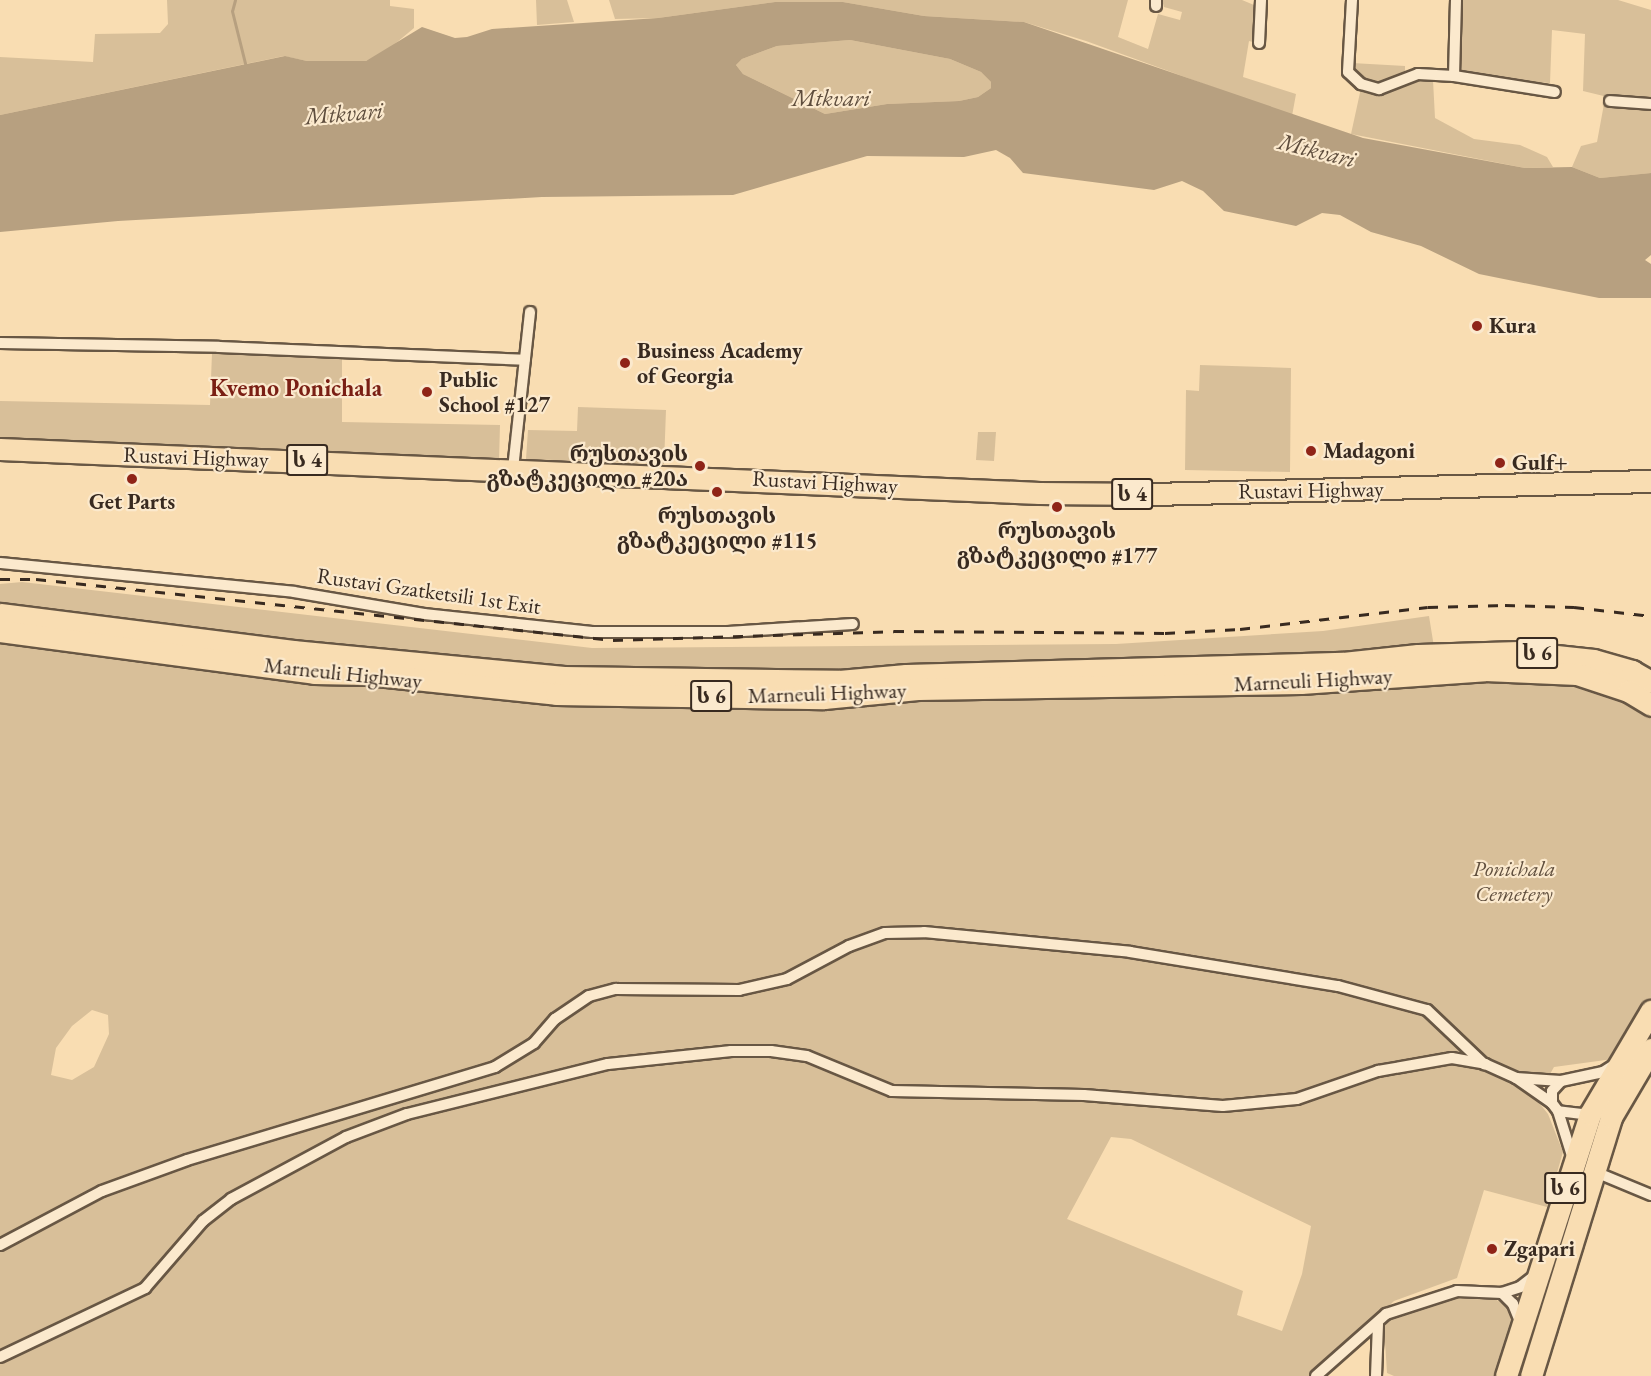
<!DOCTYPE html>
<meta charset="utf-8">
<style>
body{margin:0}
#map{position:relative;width:1651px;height:1376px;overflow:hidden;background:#f9ddb2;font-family:"EB Garamond","Noto Serif Georgian",serif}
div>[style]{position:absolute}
.green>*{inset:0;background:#d8bf99}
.water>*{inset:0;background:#b7a080}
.stream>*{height:3px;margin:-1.5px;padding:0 1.5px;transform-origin:1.5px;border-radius:1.5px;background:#b7a080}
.roads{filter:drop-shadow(2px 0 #685744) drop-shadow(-2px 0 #685744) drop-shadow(0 2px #685744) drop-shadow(0 -2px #685744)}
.street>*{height:10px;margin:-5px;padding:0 5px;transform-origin:5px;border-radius:5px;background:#fbe9cd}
.highway>*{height:21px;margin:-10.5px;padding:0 10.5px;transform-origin:10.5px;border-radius:10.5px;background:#f9ddb2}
.rail>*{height:3px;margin-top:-1.5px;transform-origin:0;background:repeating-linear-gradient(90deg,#382a20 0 10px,transparent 0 20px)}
.dots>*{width:16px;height:16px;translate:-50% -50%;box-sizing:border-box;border:3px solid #fbe9cd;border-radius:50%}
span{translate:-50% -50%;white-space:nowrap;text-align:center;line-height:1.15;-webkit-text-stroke:4.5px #fbe9cd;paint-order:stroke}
.shield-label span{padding:2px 4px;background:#fbe9cd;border:2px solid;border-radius:4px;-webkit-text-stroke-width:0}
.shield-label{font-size:21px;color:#382a20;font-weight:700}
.poi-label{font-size:22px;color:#382a20;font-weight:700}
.left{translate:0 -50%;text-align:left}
.right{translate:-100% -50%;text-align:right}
.street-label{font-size:22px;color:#382a20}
.park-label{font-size:22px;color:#604f3e;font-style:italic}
.water-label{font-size:24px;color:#5e4d3d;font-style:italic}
.neighbourhood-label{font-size:24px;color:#7a1f14;font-weight:700}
</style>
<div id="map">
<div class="green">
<div style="clip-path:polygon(167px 0,390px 0,390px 6px,414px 9px,414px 28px,384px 53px,366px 61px,307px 61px,284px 56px,0 115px,0 57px,93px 62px,95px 34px,160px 33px,168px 24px)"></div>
<div style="clip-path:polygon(536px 0,567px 0,574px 22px,537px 25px)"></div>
<div style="clip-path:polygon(609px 0,1128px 0,1118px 37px,1148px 49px,1158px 14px,1180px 20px,1182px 12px,1164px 7px,1162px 0,1242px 0,1254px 5px,1253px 42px,1249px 41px,1243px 77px,1296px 94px,1292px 116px,1086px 41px,1024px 22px,924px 16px,843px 2px,775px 2px,658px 18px,615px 19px)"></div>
<div style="clip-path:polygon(1459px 0,1618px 0,1651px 10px,1651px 101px,1616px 99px,1583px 91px,1585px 34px,1552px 30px,1550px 83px,1487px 78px,1458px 69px)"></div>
<div style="clip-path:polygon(850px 40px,950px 59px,981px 72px,991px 82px,991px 88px,978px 97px,959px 101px,887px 104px,825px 114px,743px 74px,736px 65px,742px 59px,777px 46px)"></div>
<div style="clip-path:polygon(1352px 63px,1405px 66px,1405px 73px,1396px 82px,1370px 85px,1352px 69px)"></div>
<div style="clip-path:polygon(1418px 77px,1433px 80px,1435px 118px,1474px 139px,1520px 145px,1547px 157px,1553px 167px,1525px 168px,1351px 134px,1361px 88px)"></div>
<div style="clip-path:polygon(1604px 104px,1651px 107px,1651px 173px,1600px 178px,1572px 167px,1581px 146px,1597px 142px)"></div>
<div style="clip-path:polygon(212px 353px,342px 356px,342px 422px,500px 425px,499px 461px,0 439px,0 401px,210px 405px)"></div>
<div style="clip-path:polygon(1200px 365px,1291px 368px,1290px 472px,1185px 470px,1186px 390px,1199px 391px)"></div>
<div style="clip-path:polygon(578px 407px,666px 410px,664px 464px,526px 459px,528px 430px,577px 431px)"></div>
<div style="clip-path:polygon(978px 432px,996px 432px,994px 461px,976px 460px)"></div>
<div style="clip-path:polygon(22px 582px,592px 648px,1116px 644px,1323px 631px,1429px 616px,1434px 647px,814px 674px,678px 668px,551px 668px,211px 632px,0 603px,0 584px)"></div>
<div style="clip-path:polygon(evenodd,0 637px,203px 668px,1583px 680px,1651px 713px,1651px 999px,1613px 1059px,1554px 1067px,1536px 1099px,1548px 1114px,1563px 1152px,1547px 1207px,1484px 1190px,1457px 1278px,1394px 1301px,1339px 1355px,1311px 1376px,0 1376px,0 637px,92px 1010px,108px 1015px,109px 1034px,94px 1067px,72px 1080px,51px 1075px,56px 1048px,72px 1026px,92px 1010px,0 637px,1111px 1137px,1131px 1139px,1311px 1226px,1302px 1274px,1282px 1331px,1237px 1315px,1243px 1291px,1067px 1219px,1111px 1137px)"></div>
<div style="clip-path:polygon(1473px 1295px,1495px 1299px,1508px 1307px,1515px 1323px,1497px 1376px,1394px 1376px,1387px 1373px,1384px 1326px,1395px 1315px,1453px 1296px)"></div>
</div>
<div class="water">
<div style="clip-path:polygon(evenodd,775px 2px,843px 2px,924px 16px,1024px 22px,1363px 138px,1525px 168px,1572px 167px,1600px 178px,1651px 173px,1651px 255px,1645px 260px,1651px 264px,1651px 298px,1599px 298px,1479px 274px,1421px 246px,1371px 232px,1340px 215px,1322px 213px,1296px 226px,1224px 211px,1203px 191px,1182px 181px,1154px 190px,1023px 173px,1010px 158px,996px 150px,964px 157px,867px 156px,733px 195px,542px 197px,118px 221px,0 232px,0 115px,285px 56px,307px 61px,366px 61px,422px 27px,455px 38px,467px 37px,492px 29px,658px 18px,775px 2px,850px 40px,950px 59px,981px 72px,991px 82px,991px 88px,978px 97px,959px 101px,887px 104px,825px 114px,743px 74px,736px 65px,742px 59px,777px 46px,850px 40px)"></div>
</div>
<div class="stream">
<div style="left:235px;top:0;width:11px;rotate:105deg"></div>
<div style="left:232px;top:11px;width:62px;rotate:76deg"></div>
</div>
<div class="roads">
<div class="street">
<div style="left:1352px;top:0;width:72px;rotate:93.2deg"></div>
<div style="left:1348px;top:72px;width:18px;rotate:43deg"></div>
<div style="left:1361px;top:84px;width:19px;rotate:16deg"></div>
<div style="left:1379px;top:89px;width:42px;rotate:-21deg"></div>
<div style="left:1418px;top:74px;width:36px;rotate:3deg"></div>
<div style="left:1454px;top:76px;width:102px;rotate:9deg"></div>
<div style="left:1156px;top:6px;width:6px;rotate:-90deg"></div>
<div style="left:1259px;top:43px;width:43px;rotate:-87.3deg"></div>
<div style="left:1454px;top:76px;width:76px;rotate:-88.5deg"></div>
<div style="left:1610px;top:101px;width:41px;rotate:4.2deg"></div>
<div style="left:0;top:343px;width:219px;rotate:1deg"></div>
<div style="left:219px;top:347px;width:306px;rotate:2.4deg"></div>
<div style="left:513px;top:469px;width:158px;rotate:-83.8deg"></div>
<div style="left:0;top:563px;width:295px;rotate:5.6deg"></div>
<div style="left:294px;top:592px;width:132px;rotate:9.6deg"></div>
<div style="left:424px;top:614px;width:169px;rotate:6.1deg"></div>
<div style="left:592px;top:632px;width:136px"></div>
<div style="left:728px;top:632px;width:125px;rotate:-3.7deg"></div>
<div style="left:1516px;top:1078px;width:45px;rotate:3.8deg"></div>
<div style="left:1558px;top:1111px;width:47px;rotate:72.7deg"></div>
<div style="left:1590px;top:1115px;width:32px;rotate:-173deg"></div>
<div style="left:1558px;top:1111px;width:10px;rotate:-127deg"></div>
<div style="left:1552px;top:1103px;width:12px;rotate:-90deg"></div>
<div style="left:1552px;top:1091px;width:13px;rotate:-48deg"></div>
<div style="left:1561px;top:1081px;width:43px;rotate:-12.1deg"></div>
<div style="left:1603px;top:1072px;width:13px;rotate:-32deg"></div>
<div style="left:1593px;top:1171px;width:63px;rotate:22.5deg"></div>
<div style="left:0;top:1245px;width:115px;rotate:-27.9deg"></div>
<div style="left:102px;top:1191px;width:90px;rotate:-20deg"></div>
<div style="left:187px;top:1160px;width:322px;rotate:-16.8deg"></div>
<div style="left:495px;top:1067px;width:46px;rotate:-31.6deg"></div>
<div style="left:534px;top:1043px;width:32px;rotate:-49deg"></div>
<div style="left:555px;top:1019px;width:41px;rotate:-34.1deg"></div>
<div style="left:589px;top:996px;width:28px;rotate:-15deg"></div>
<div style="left:616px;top:989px;width:123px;rotate:0.5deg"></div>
<div style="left:739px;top:990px;width:49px;rotate:-12.9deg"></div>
<div style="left:787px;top:979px;width:70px;rotate:-28deg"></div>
<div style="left:849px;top:946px;width:38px;rotate:-20deg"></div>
<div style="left:885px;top:933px;width:39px;rotate:-1deg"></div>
<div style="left:924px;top:932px;width:207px;rotate:5.5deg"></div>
<div style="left:1130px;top:952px;width:211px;rotate:9.3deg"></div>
<div style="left:1338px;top:986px;width:92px;rotate:15.1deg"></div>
<div style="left:1427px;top:1010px;width:79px;rotate:43.5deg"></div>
<div style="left:1521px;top:1324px;width:22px;rotate:-112deg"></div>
<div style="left:1513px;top:1304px;width:16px;rotate:-135deg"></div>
<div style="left:1502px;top:1293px;width:19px;rotate:-18deg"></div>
<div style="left:1520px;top:1287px;width:18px;rotate:-38deg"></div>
<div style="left:0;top:1357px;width:161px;rotate:-25.4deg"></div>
<div style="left:145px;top:1288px;width:89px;rotate:-49.1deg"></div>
<div style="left:203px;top:1221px;width:36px;rotate:-38deg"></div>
<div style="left:231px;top:1199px;width:131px;rotate:-28.3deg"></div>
<div style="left:346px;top:1137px;width:65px;rotate:-20.7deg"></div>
<div style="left:407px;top:1114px;width:207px;rotate:-14deg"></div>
<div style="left:608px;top:1064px;width:124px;rotate:-6deg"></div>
<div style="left:731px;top:1051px;width:40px"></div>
<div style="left:771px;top:1051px;width:36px;rotate:8deg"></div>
<div style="left:807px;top:1056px;width:92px;rotate:22.4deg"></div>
<div style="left:892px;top:1091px;width:192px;rotate:1.2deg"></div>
<div style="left:1084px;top:1095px;width:139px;rotate:4.5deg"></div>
<div style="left:1223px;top:1106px;width:74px;rotate:-5.4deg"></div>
<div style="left:1297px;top:1099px;width:86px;rotate:-19.1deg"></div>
<div style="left:1378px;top:1071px;width:75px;rotate:-10deg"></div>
<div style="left:1452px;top:1058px;width:34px;rotate:10deg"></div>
<div style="left:1485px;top:1064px;width:34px;rotate:24deg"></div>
<div style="left:1516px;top:1078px;width:44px;rotate:34.8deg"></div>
<div style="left:1316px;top:1376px;width:94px;rotate:-41.5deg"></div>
<div style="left:1386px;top:1314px;width:75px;rotate:-17.9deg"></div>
<div style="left:1457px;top:1291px;width:45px;rotate:2.5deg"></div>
<div style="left:1376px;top:1376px;width:52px;rotate:-87.8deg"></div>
</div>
<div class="highway">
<div style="left:0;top:449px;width:1040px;rotate:2.42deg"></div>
<div style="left:1039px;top:493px;width:114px;rotate:0.5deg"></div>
<div style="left:1153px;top:494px;width:498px;rotate:-1.5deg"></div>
<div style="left:0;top:614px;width:295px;rotate:7.2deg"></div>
<div style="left:293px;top:651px;width:272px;rotate:5.5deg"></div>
<div style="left:564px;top:677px;width:275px;rotate:0.8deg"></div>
<div style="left:839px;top:681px;width:67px;rotate:-5.1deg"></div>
<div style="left:906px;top:675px;width:437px;rotate:-1.6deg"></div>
<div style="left:1343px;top:663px;width:75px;rotate:-6.1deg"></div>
<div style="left:1418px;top:655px;width:101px;rotate:-1.7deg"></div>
<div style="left:1519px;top:652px;width:75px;rotate:6.1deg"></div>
<div style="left:1594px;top:660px;width:40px;rotate:16deg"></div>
<div style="left:1632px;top:671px;width:22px;rotate:30deg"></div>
<div style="left:0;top:631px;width:317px;rotate:7.6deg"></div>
<div style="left:314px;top:673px;width:53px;rotate:1.1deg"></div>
<div style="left:367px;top:674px;width:190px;rotate:6deg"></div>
<div style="left:556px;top:694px;width:268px;rotate:0.9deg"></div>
<div style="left:824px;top:698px;width:94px;rotate:-5.5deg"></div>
<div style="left:918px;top:689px;width:383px;rotate:-0.9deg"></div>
<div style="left:1301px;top:683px;width:184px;rotate:-4deg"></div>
<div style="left:1485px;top:670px;width:92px;rotate:2.5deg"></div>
<div style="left:1577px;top:674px;width:54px;rotate:18.4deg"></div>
<div style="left:1628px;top:691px;width:27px;rotate:31deg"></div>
<div style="left:1506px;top:1376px;width:275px;rotate:-72.2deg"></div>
<div style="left:1590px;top:1114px;width:120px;rotate:-59.4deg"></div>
<div style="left:1531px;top:1376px;width:271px;rotate:-72.8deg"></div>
<div style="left:1611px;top:1117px;width:79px;rotate:-59.5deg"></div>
</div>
</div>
<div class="rail">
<div style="left:0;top:579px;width:36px"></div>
<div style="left:36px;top:579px;width:580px;rotate:6.03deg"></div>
<div style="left:613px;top:640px;width:281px;rotate:-1.8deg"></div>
<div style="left:894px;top:631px;width:271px;rotate:0.4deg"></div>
<div style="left:1165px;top:633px;width:75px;rotate:-3.1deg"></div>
<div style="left:1240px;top:629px;width:189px;rotate:-6.7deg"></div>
<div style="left:1428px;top:607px;width:77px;rotate:-1.5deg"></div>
<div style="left:1505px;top:605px;width:69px;rotate:1.7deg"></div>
<div style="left:1574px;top:607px;width:78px;rotate:6.7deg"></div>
</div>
<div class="dots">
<div style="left:1477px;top:326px;background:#8f2418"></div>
<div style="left:625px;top:363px;background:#8f2418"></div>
<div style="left:427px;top:392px;background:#8f2418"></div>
<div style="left:1311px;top:451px;background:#8f2418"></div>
<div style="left:1500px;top:463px;background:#8f2418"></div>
<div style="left:700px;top:466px;background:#8f2418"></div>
<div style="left:132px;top:479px;background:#8f2418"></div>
<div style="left:717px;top:492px;background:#8f2418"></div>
<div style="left:1057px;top:507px;background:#8f2418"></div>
<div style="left:1492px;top:1249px;background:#8f2418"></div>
</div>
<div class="shield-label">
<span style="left:307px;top:460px">ს 4</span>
<span style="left:1132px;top:494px">ს 4</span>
<span style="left:1537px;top:653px">ს 6</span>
<span style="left:711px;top:696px">ს 6</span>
<span style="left:1565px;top:1188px">ს 6</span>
</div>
<div class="poi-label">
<span class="left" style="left:1489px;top:326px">Kura</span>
<span class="left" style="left:637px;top:363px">Business Academy<br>of Georgia</span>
<span class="left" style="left:439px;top:392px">Public<br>School #127</span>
<span class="left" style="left:1323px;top:451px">Madagoni</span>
<span class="right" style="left:688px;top:466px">რუსთავის<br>გზატკეცილი #20ა</span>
<span class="left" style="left:1512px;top:463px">Gulf+</span>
<span style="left:132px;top:502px">Get Parts</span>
<span style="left:717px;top:528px">რუსთავის<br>გზატკეცილი #115</span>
<span style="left:1057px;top:543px">რუსთავის<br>გზატკეცილი #177</span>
<span class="left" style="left:1504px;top:1249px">Zgapari</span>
</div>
<div class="street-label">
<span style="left:196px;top:457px;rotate:2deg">Rustavi Highway</span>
<span style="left:825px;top:482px;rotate:3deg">Rustavi Highway</span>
<span style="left:1311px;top:490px;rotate:-1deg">Rustavi Highway</span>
<span style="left:429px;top:591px;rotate:8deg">Rustavi Gzatketsili 1st Exit</span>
<span style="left:343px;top:673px;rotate:6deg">Marneuli Highway</span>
<span style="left:1313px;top:680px;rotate:-3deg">Marneuli Highway</span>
<span style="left:827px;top:693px;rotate:-2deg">Marneuli Highway</span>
</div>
<div class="park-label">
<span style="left:1514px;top:881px">Ponichala<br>Cemetery</span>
</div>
<div class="water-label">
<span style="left:831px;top:98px">Mtkvari</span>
<span style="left:344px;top:113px;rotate:-5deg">Mtkvari</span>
<span style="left:1317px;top:150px;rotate:14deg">Mtkvari</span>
</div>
<div class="neighbourhood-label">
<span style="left:296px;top:388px">Kvemo Ponichala</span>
</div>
</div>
